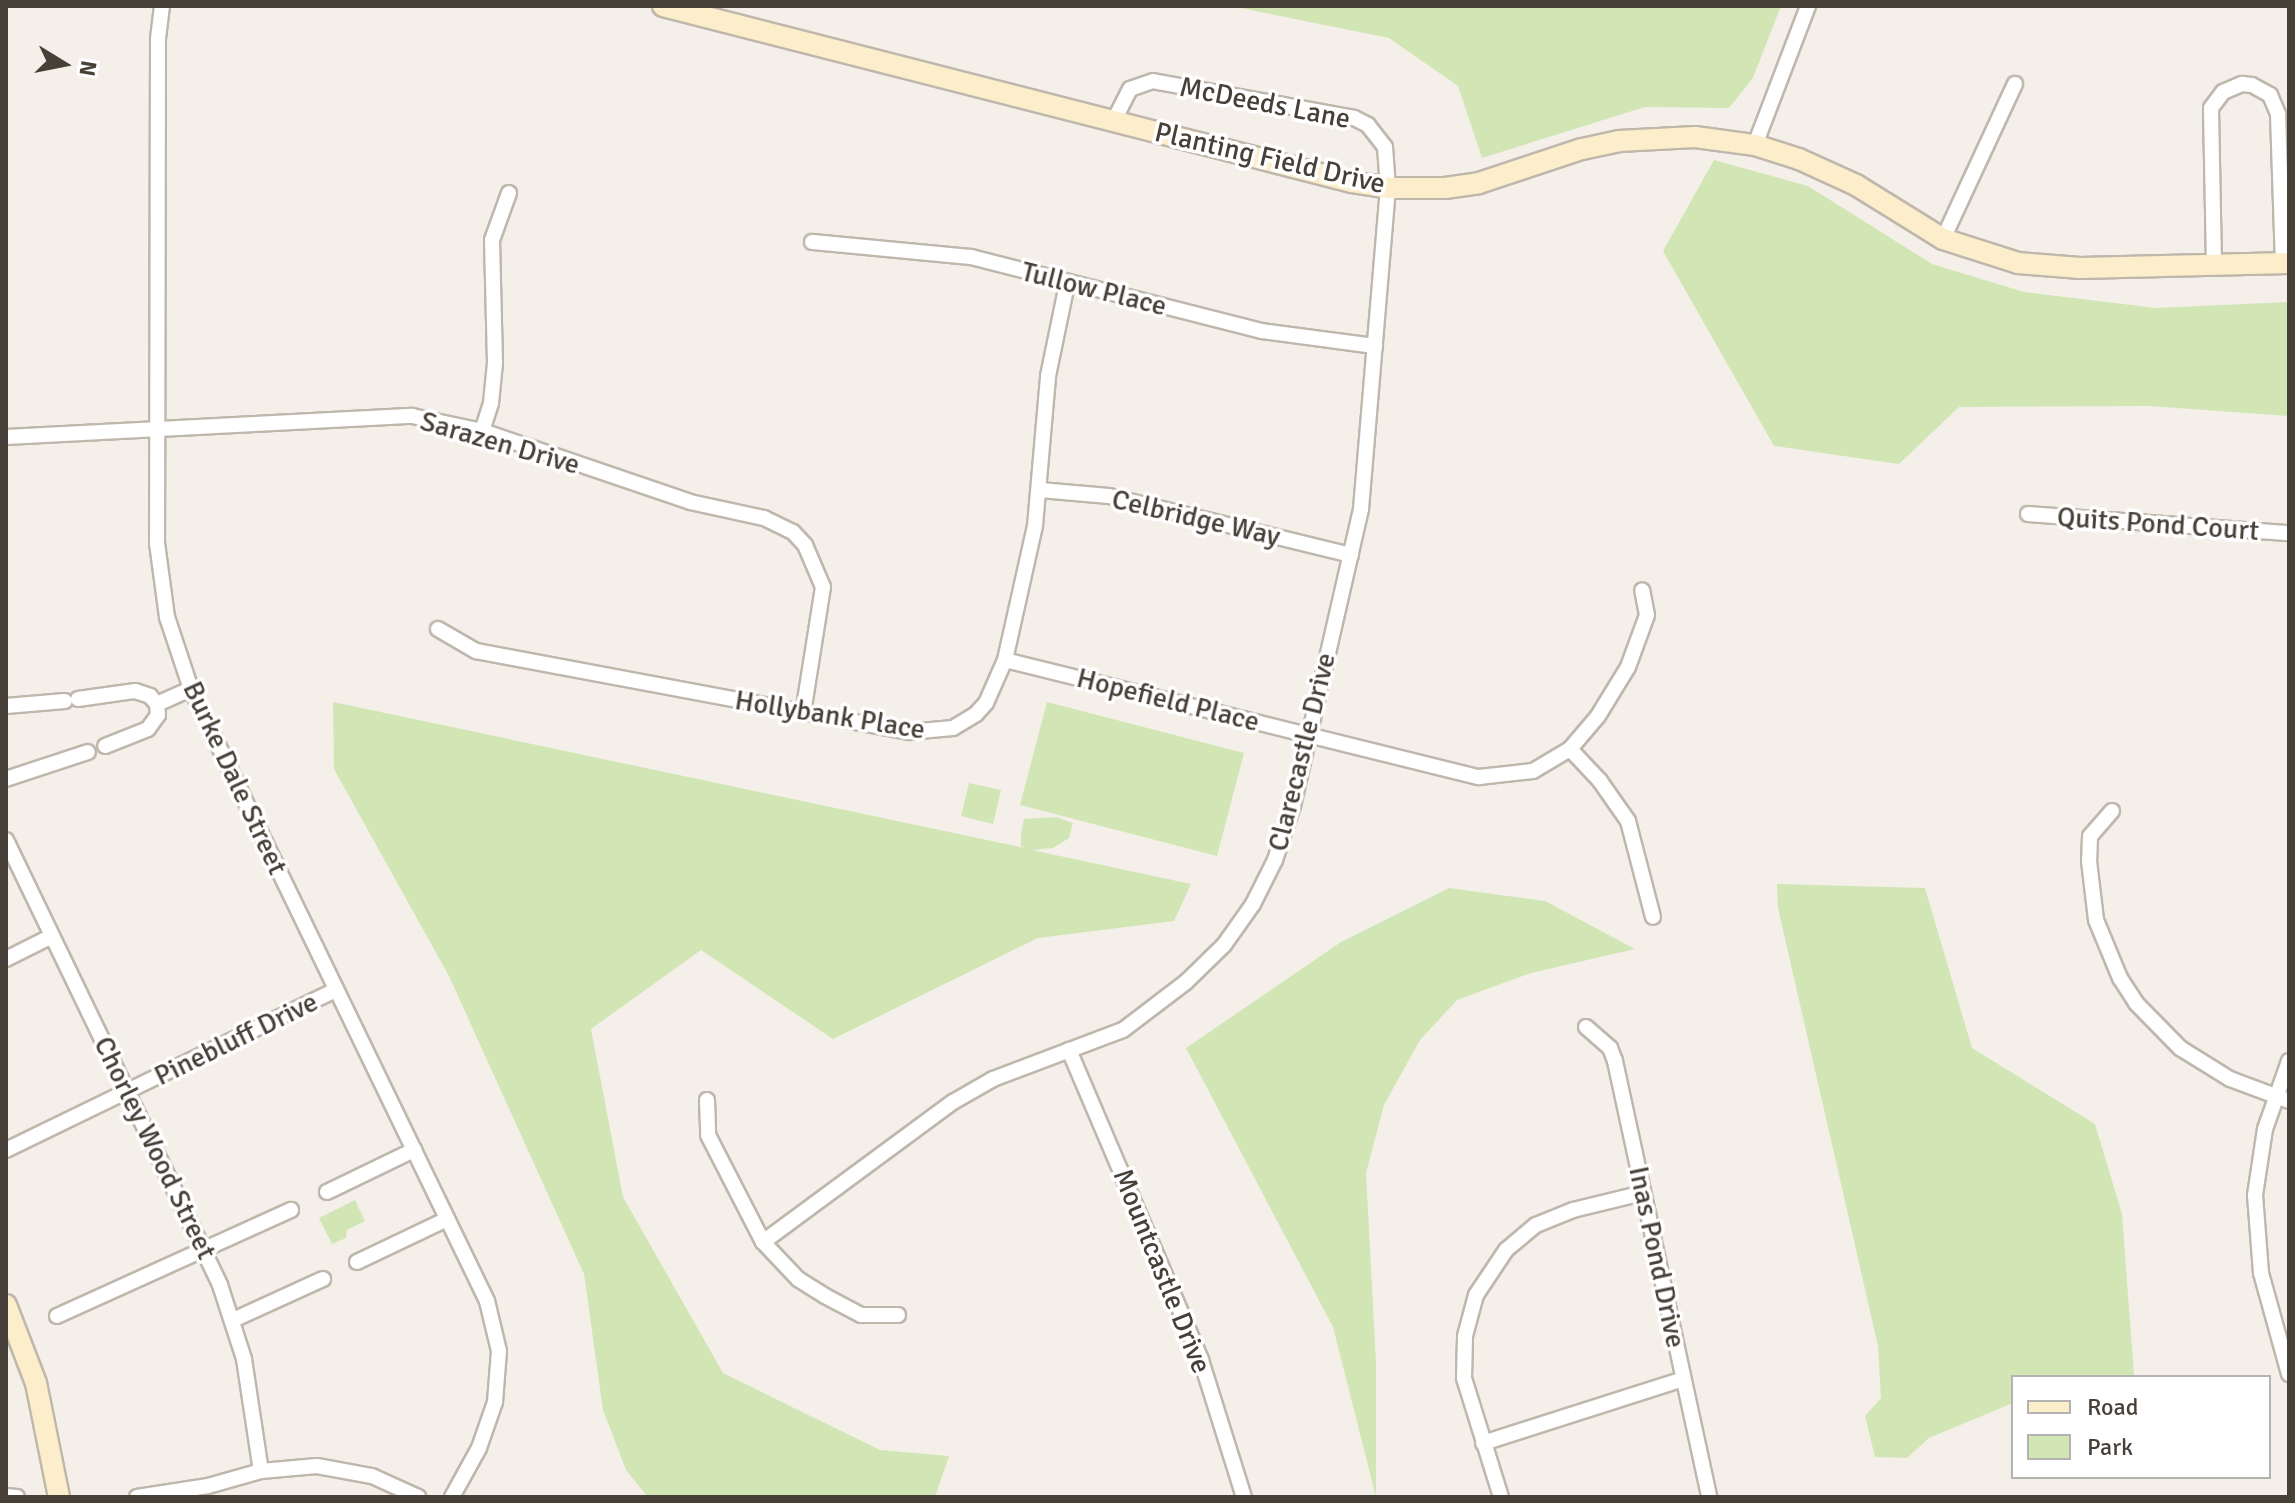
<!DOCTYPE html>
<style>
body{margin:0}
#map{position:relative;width:2295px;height:1503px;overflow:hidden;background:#f4f0e9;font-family:Signika,sans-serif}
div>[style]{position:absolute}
.green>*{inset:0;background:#d1e6b4}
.roads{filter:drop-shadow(2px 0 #bfb7ac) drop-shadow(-2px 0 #bfb7ac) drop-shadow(0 2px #bfb7ac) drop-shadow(0 -2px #bfb7ac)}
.street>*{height:14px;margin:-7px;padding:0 7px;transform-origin:7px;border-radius:7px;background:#fff}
.secondary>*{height:20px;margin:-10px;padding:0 10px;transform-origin:10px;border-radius:10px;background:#fceeca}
span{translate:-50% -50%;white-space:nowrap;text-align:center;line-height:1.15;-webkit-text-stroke:7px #fff;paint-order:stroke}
.street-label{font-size:28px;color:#474038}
.frame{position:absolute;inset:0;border:8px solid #474038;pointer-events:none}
.legend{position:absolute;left:2011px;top:1375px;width:260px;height:104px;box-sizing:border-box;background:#fff;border:2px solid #b5b3af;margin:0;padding:10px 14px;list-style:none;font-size:24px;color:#474038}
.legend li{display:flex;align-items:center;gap:16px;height:40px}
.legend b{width:40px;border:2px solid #b5b3af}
.north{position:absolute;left:24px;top:24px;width:80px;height:80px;-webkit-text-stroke:6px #fff;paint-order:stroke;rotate:100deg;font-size:22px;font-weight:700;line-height:32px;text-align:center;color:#474038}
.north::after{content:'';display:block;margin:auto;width:28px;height:36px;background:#474038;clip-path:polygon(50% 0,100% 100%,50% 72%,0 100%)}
</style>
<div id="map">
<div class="green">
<div style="clip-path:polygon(1231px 6px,1781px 6px,1753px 78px,1729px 108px,1645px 107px,1482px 158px,1458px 86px,1389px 38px)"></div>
<div style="clip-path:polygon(1714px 160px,1808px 186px,1932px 264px,2024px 292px,2156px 308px,2289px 302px,2289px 416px,2149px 406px,1959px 407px,1899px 464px,1774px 446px,1663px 251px)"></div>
<div style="clip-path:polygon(333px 702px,1025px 848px,1021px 846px,1021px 834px,1024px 819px,1056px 817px,1073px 823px,1069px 838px,1053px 848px,1032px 850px,1191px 884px,1174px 921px,1038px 938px,833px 1039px,701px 950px,591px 1029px,623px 1197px,723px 1373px,880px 1450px,949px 1456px,935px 1497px,648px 1497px,626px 1470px,603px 1410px,584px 1274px,449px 976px,334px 769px)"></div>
<div style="clip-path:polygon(1047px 702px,1244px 753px,1217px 856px,1020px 805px)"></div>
<div style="clip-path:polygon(969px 783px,1001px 790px,993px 824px,961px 816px)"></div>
<div style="clip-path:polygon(1777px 884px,1925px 888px,1972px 1048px,2095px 1124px,2122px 1214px,2134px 1375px,2013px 1377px,2013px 1403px,1929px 1438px,1907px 1458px,1875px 1457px,1865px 1416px,1881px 1398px,1878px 1346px,1778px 908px)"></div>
<div style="clip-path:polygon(1449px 888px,1545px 901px,1635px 949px,1531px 973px,1457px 1000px,1420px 1040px,1384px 1105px,1366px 1173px,1376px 1362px,1376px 1497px,1333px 1327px,1186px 1048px,1341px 942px)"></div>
<div style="clip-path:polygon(355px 1200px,365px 1221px,347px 1230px,346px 1238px,332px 1244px,319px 1218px)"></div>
</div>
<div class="roads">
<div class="street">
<div style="left:162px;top:6px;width:34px;rotate:97deg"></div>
<div style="left:158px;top:40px;width:503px;rotate:90.11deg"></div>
<div style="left:157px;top:543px;width:75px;rotate:82.3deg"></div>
<div style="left:167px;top:617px;width:76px;rotate:71.6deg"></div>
<div style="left:191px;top:689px;width:680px;rotate:64.19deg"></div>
<div style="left:487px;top:1301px;width:51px;rotate:76.5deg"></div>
<div style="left:499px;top:1351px;width:51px;rotate:94.5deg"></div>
<div style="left:495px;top:1402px;width:49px;rotate:109.2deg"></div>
<div style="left:479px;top:1448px;width:56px;rotate:118.9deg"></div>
<div style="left:1755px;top:145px;width:149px;rotate:-69.1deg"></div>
<div style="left:1943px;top:239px;width:171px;rotate:-65.1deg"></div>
<div style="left:812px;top:242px;width:160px;rotate:5.4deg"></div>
<div style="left:971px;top:257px;width:300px;rotate:14.3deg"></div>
<div style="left:1262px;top:331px;width:114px;rotate:7.6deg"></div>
<div style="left:2214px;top:265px;width:157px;rotate:-91.1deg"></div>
<div style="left:2211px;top:108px;width:20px;rotate:-53deg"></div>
<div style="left:2223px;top:92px;width:21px;rotate:-23deg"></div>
<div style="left:2242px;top:84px;width:10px;rotate:6deg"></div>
<div style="left:2252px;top:85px;width:21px;rotate:29deg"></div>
<div style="left:2270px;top:95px;width:21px;rotate:67deg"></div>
<div style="left:2278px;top:114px;width:149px;rotate:88.1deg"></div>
<div style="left:482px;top:431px;width:29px;rotate:-72deg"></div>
<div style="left:491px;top:403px;width:40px;rotate:-84.3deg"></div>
<div style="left:495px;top:363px;width:123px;rotate:-91.4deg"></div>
<div style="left:492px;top:240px;width:50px;rotate:-70.1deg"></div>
<div style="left:6px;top:437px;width:407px;rotate:-3deg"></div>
<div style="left:412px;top:416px;width:72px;rotate:12.1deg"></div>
<div style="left:482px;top:431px;width:220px;rotate:18.8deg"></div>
<div style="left:690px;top:502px;width:76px;rotate:12.2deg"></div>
<div style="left:764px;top:518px;width:32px;rotate:26deg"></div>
<div style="left:793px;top:532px;width:18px;rotate:47deg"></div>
<div style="left:805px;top:545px;width:46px;rotate:66.8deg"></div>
<div style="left:823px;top:587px;width:128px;rotate:99deg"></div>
<div style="left:1040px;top:490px;width:69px;rotate:5deg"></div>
<div style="left:1109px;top:496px;width:249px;rotate:13.7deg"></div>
<div style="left:2028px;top:514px;width:262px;rotate:4.2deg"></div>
<div style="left:438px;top:629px;width:44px;rotate:30.1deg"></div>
<div style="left:476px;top:651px;width:441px;rotate:10.6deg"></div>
<div style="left:909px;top:732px;width:44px;rotate:-5.2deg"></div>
<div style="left:953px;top:728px;width:27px;rotate:-31deg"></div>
<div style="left:976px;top:714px;width:15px;rotate:-48deg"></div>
<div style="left:986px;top:703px;width:47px;rotate:-66.2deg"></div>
<div style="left:1005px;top:660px;width:137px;rotate:-77.4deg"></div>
<div style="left:1035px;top:526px;width:151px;rotate:-85deg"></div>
<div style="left:1048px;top:376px;width:94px;rotate:-78.3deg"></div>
<div style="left:1005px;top:660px;width:488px;rotate:13.9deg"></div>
<div style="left:1479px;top:777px;width:54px;rotate:-6.3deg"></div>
<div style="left:1533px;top:771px;width:43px;rotate:-30.7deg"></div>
<div style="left:1570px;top:749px;width:43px;rotate:-49.7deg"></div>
<div style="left:1598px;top:716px;width:57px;rotate:-58.5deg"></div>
<div style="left:1628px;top:667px;width:55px;rotate:-69.9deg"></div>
<div style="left:1647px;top:615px;width:25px;rotate:-101deg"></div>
<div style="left:78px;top:699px;width:58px;rotate:-8deg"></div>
<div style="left:135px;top:691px;width:16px;rotate:18deg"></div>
<div style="left:150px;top:696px;width:11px;rotate:49deg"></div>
<div style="left:157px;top:704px;width:11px;rotate:85deg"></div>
<div style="left:158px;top:715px;width:17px;rotate:126deg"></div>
<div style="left:148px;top:729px;width:46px;rotate:158.4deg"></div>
<div style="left:157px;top:704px;width:37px;rotate:-24deg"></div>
<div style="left:6px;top:706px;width:59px;rotate:-4.8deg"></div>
<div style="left:1570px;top:749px;width:44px;rotate:46.8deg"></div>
<div style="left:1600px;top:781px;width:49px;rotate:55deg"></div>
<div style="left:1628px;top:821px;width:99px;rotate:75.4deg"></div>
<div style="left:6px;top:779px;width:86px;rotate:-18.2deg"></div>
<div style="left:2112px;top:811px;width:33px;rotate:131deg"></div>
<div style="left:2090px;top:836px;width:25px;rotate:92deg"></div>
<div style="left:2089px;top:861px;width:59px;rotate:83.2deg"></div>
<div style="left:2096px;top:920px;width:63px;rotate:67.5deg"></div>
<div style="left:2120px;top:978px;width:30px;rotate:57deg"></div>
<div style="left:2136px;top:1003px;width:63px;rotate:45.6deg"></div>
<div style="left:2180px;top:1048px;width:59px;rotate:31.8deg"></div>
<div style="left:2230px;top:1079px;width:63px;rotate:20.4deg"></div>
<div style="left:6px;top:840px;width:494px;rotate:64.3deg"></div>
<div style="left:220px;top:1285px;width:78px;rotate:72deg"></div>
<div style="left:244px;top:1359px;width:113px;rotate:81.4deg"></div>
<div style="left:6px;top:959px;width:51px;rotate:-26.6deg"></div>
<div style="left:1586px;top:1027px;width:32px;rotate:41deg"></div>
<div style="left:1610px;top:1048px;width:14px;rotate:69deg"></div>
<div style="left:1615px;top:1061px;width:446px;rotate:77.8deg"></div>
<div style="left:1069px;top:1050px;width:337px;rotate:66.9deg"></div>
<div style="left:1201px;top:1360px;width:144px;rotate:72.6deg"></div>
<div style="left:2289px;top:1061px;width:72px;rotate:109.4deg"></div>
<div style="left:2265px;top:1129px;width:67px;rotate:98.6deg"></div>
<div style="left:2255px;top:1195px;width:78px;rotate:85.6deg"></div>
<div style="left:2261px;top:1273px;width:105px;rotate:74.5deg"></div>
<div style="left:707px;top:1100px;width:35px;rotate:88deg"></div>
<div style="left:708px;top:1135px;width:120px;rotate:62.8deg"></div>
<div style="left:763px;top:1242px;width:51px;rotate:46.6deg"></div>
<div style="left:798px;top:1279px;width:32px;rotate:32deg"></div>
<div style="left:825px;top:1296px;width:41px;rotate:27.8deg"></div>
<div style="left:861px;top:1315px;width:37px"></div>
<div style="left:6px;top:1150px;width:367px;rotate:-25.9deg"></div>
<div style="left:327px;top:1192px;width:97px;rotate:-25.8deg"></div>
<div style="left:763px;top:1242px;width:236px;rotate:-36.4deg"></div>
<div style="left:953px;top:1102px;width:46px;rotate:-29.9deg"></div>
<div style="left:993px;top:1079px;width:139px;rotate:-20.7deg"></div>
<div style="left:1123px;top:1030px;width:79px;rotate:-37.3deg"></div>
<div style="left:1186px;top:982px;width:53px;rotate:-44.2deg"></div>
<div style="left:1224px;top:945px;width:50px;rotate:-54.7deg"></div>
<div style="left:1253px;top:904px;width:49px;rotate:-63.4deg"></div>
<div style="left:1275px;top:860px;width:57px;rotate:-71.6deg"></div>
<div style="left:1293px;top:806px;width:305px;rotate:-77.1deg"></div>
<div style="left:1361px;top:509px;width:322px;rotate:-85.2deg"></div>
<div style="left:1388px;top:188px;width:41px;rotate:-94.2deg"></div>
<div style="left:1385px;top:147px;width:28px;rotate:-128deg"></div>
<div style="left:1368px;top:125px;width:16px;rotate:-153deg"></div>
<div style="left:1354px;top:118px;width:204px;rotate:-169.6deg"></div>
<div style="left:1153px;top:81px;width:24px;rotate:161deg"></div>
<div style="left:1130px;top:89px;width:36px;rotate:117deg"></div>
<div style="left:357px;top:1262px;width:100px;rotate:-25.5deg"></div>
<div style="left:57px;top:1316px;width:257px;rotate:-24.4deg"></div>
<div style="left:233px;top:1320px;width:99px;rotate:-24.5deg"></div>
<div style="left:1483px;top:1443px;width:210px;rotate:-17.7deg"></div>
<div style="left:6px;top:1496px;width:11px;rotate:5deg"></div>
<div style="left:137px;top:1497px;width:72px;rotate:-8.8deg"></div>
<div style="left:208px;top:1486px;width:55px;rotate:-15.8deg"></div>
<div style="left:261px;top:1471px;width:56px;rotate:-5.1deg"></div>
<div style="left:317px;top:1466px;width:56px;rotate:10.3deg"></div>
<div style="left:372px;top:1476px;width:51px;rotate:24.5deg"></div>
<div style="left:1501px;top:1497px;width:125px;rotate:-107.3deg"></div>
<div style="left:1464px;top:1378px;width:42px;rotate:-88.6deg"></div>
<div style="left:1465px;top:1336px;width:42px;rotate:-75deg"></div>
<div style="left:1476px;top:1295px;width:54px;rotate:-56.3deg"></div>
<div style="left:1506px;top:1250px;width:39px;rotate:-40deg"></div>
<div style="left:1536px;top:1225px;width:40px;rotate:-22deg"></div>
<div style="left:1573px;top:1210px;width:72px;rotate:-13.7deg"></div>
</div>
<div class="secondary">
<div style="left:663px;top:6px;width:711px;rotate:14.33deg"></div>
<div style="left:1352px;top:182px;width:36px;rotate:9deg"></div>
<div style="left:1388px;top:188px;width:57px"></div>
<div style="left:1445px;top:188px;width:34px;rotate:-8deg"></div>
<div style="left:1479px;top:183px;width:108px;rotate:-18.3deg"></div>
<div style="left:1582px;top:149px;width:38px;rotate:-12deg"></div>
<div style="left:1619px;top:141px;width:76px;rotate:-3deg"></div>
<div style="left:1695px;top:137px;width:61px;rotate:7.6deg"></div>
<div style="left:1755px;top:145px;width:46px;rotate:17.7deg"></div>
<div style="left:1799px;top:159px;width:63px;rotate:24.5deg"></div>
<div style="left:1856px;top:185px;width:102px;rotate:31.8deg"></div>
<div style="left:1943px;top:239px;width:79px;rotate:17.7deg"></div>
<div style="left:2018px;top:263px;width:62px;rotate:4.6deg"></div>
<div style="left:2080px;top:268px;width:209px;rotate:-1.4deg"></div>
<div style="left:6px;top:1305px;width:84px;rotate:69deg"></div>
<div style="left:36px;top:1383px;width:116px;rotate:78.6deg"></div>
</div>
</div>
<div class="street-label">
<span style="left:1265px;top:103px;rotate:11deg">McDeeds Lane</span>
<span style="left:1270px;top:158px;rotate:13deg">Planting Field Drive</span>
<span style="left:1094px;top:289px;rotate:14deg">Tullow Place</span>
<span style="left:500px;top:443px;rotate:16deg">Sarazen Drive</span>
<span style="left:1196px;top:518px;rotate:13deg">Celbridge Way</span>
<span style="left:2158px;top:524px;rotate:4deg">Quits Pond Court</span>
<span style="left:1168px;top:700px;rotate:14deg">Hopefield Place</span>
<span style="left:830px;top:715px;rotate:9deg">Hollybank Place</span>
<span style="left:1302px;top:752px;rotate:-76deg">Clarecastle Drive</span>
<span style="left:235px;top:778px;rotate:65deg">Burke Dale Street</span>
<span style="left:236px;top:1039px;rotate:-26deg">Pinebluff Drive</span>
<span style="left:155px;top:1148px;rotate:64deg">Chorley Wood Street</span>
<span style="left:1657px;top:1257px;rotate:78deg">Inas Pond Drive</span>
<span style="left:1162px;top:1271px;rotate:68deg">Mountcastle Drive</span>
</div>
<div class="frame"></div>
<ul class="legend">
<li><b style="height:10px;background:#fceeca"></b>Road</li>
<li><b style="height:22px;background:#d1e6b4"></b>Park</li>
</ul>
<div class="north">N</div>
</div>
